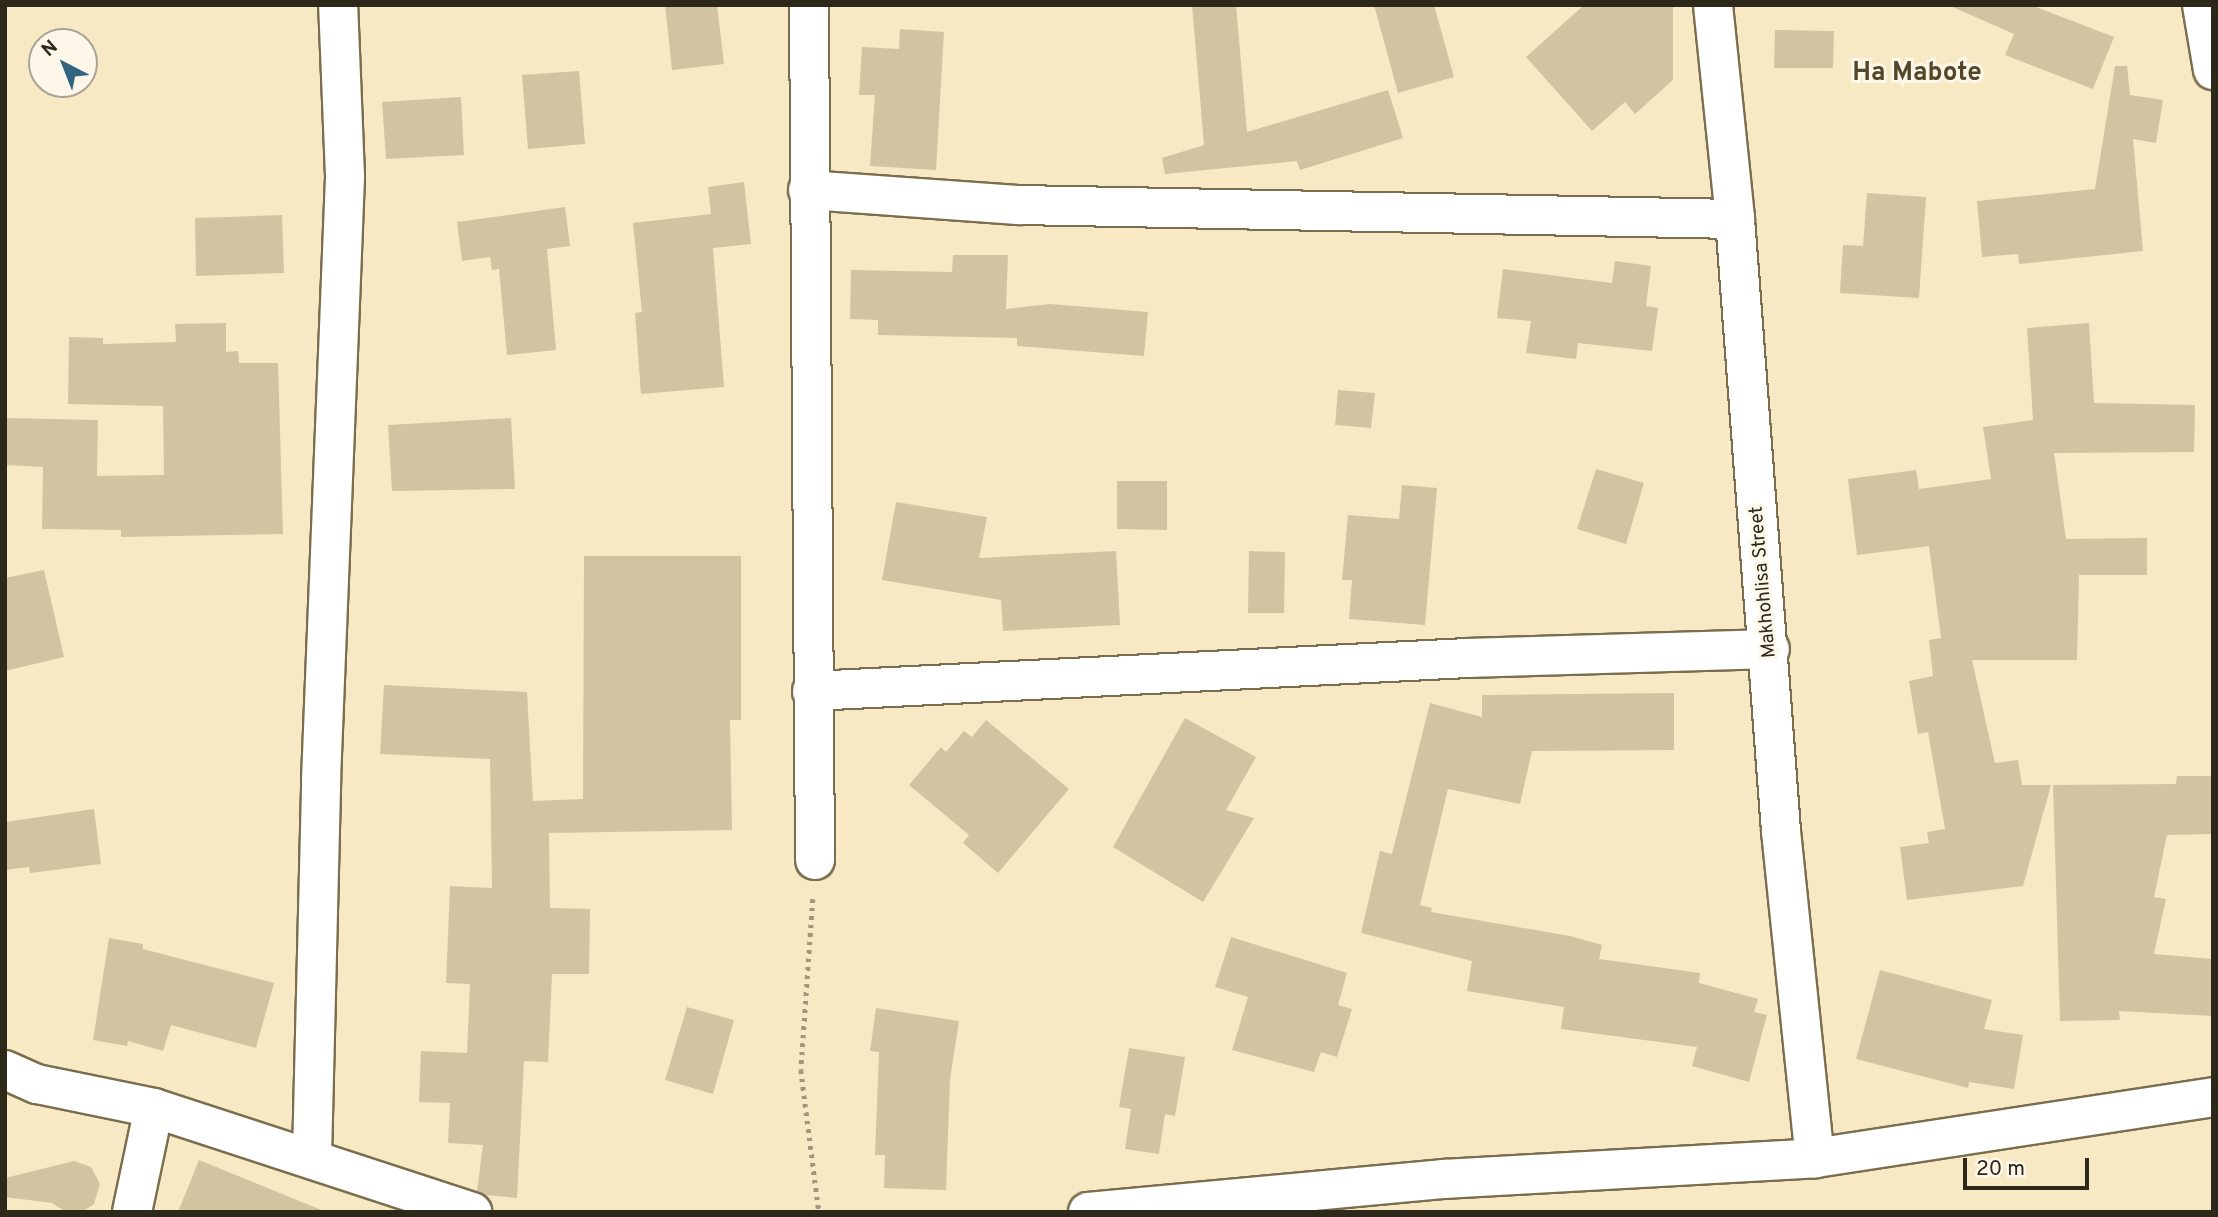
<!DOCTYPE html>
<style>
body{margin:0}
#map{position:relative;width:2218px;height:1217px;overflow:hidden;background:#f8e9c5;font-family:Overpass,sans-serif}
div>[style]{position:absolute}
.building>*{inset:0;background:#d3c4a1}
.path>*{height:4.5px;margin-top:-2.25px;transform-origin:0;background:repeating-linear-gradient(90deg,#a0967b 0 3.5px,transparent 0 8.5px)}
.roads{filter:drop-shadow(2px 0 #7b6e4e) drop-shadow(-2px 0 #7b6e4e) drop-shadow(0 2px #7b6e4e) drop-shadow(0 -2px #7b6e4e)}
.minor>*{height:38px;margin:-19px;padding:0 19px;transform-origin:19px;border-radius:19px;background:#fff}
span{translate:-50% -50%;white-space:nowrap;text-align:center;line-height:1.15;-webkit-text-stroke:6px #fdf7e9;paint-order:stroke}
.street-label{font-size:19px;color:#2d281a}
.district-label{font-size:26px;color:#544728;font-weight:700}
.frame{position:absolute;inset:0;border:7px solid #2d281a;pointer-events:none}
.north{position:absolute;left:28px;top:28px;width:70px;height:70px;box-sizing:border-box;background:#fdf7e9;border:2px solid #aaa496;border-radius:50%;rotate:318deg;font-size:19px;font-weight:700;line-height:28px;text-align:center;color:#2d281a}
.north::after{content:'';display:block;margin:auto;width:24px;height:32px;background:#326381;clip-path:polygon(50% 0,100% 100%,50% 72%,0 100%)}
.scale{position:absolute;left:1963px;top:1158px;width:126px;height:32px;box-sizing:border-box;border:4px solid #2d281a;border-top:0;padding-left:9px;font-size:21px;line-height:24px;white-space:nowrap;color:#2d281a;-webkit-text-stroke:5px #fdf7e9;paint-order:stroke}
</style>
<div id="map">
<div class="building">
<div style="clip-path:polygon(665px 5px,717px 5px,724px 64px,672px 70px)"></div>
<div style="clip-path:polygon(1192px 5px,1236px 5px,1247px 132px,1388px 90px,1403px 138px,1300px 170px,1297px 161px,1165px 174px,1162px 158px,1204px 145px)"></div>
<div style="clip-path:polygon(1374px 5px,1434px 5px,1454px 77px,1398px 93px)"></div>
<div style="clip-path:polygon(1584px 5px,1673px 5px,1673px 80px,1635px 114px,1625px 102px,1592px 131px,1526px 57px)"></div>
<div style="clip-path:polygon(1948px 5px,2031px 5px,2114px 37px,2093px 89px,2005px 55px,2014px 34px)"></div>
<div style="clip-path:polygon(900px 29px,944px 32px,936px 170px,870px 166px,875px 95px,859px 95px,862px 47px,899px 49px)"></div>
<div style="clip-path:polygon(1775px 30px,1834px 31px,1833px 68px,1774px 68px)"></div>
<div style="clip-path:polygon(2115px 66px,2127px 66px,2130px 95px,2163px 100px,2156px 143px,2133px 139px,2143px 251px,2019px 264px,2018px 254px,1982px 257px,1977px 201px,2095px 189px)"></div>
<div style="clip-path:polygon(579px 71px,585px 144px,528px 149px,522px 75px)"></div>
<div style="clip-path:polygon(461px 97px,464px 155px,386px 159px,382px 102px)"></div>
<div style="clip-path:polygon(744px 182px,751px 244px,713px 248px,724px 387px,641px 394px,635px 313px,642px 312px,633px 223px,711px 214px,708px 187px)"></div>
<div style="clip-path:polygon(1867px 193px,1926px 197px,1919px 298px,1840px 293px,1843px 245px,1863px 246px)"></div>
<div style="clip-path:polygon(565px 207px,570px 246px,547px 249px,556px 350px,507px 355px,499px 269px,492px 270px,490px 257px,462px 261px,457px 222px)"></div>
<div style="clip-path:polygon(282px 215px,284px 273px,196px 276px,195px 218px)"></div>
<div style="clip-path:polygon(953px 255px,1008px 255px,1006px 309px,1050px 304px,1148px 312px,1144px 356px,1017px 346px,1017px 338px,878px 335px,878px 320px,850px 319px,851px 270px,952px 272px)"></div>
<div style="clip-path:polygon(1615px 261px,1651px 266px,1646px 306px,1658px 308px,1652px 351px,1578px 343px,1576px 359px,1526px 353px,1531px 321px,1497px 318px,1503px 269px,1612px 283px)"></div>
<div style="clip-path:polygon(226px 323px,226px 352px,238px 351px,239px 363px,278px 363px,283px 534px,121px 537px,121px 530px,42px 529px,43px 467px,5px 465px,5px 418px,98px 420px,97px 476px,164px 475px,163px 406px,68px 404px,69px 337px,103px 338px,103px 344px,176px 342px,175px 324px)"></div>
<div style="clip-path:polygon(2089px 323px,2094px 403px,2195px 405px,2194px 452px,2054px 453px,2066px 539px,2147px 538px,2147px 575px,2079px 575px,2077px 660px,1972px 660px,1995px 763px,2018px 760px,2022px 785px,2051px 785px,2023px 886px,1907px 900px,1900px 847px,1929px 843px,1927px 832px,1945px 829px,1928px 732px,1918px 734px,1909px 681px,1933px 676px,1929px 640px,1941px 638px,1929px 546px,1857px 555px,1848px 479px,1916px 470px,1919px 489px,1991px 479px,1983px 427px,2033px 420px,2027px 328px)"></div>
<div style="clip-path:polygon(1338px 390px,1375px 393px,1371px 428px,1335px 425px)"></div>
<div style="clip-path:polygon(511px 418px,515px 489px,392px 491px,388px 425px)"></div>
<div style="clip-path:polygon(1596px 469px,1644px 483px,1626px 544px,1577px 529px)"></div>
<div style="clip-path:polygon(1117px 481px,1167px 481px,1167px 530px,1117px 529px)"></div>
<div style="clip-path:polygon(1402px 485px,1437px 488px,1425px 625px,1349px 619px,1352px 580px,1342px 580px,1348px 515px,1399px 519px)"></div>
<div style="clip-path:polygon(896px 502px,987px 517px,979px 558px,1116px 551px,1120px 625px,1003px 631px,1001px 600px,882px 580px)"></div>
<div style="clip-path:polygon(1249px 551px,1285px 552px,1284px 613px,1248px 613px)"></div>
<div style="clip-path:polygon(584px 556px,741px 556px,741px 720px,730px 720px,732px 830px,549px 833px,550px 908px,590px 909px,589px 974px,552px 974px,548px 1062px,524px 1061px,517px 1198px,485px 1195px,477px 1191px,483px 1145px,448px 1143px,450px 1103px,419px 1102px,421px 1051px,467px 1053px,470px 984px,446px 983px,450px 886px,492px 888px,490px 759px,380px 754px,384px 685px,527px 692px,533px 801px,583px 799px)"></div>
<div style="clip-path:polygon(44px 570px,64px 657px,5px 671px,5px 578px)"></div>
<div style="clip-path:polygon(1674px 693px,1674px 750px,1532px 751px,1520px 804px,1448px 789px,1420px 905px,1432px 908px,1431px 912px,1570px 936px,1602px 945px,1599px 959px,1700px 973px,1699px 983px,1758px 999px,1754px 1012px,1767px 1015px,1749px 1082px,1692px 1066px,1697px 1047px,1561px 1029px,1564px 1007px,1467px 991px,1472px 961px,1361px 933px,1380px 851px,1392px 854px,1430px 703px,1482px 717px,1482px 695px)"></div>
<div style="clip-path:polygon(1185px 718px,1256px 757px,1226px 810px,1254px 818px,1203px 902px,1113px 847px)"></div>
<div style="clip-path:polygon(986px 720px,1069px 789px,998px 873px,963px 843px,969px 835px,909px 785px,941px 747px,946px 752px,964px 731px,972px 737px)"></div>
<div style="clip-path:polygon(2177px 776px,2213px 776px,2213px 834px,2167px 835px,2154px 897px,2166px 899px,2154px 954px,2213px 959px,2213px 1016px,2119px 1011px,2120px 1020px,2060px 1021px,2053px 785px,2176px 784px)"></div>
<div style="clip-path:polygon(94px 809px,101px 864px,30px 873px,29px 867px,5px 870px,5px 822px)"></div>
<div style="clip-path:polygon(1231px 937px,1347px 973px,1338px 1005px,1352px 1009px,1337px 1057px,1321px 1052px,1314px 1072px,1232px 1050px,1248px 997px,1215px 987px)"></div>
<div style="clip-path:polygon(109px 938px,143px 944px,143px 949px,274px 983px,256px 1048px,171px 1025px,163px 1051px,128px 1041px,127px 1046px,93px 1040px)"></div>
<div style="clip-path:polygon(1880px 970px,1992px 1000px,1984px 1029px,2023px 1035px,2014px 1089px,1969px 1082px,1968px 1088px,1856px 1059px)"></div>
<div style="clip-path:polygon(687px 1007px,734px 1020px,713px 1094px,665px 1080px)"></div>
<div style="clip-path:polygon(876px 1008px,959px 1021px,950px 1079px,946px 1190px,884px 1188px,885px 1155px,875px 1155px,879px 1052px,870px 1051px)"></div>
<div style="clip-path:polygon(1129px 1048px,1185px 1057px,1175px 1116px,1165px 1114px,1159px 1154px,1125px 1149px,1131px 1109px,1119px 1107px)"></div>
<div style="clip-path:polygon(199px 1160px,324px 1211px,324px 1212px,178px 1212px)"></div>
<div style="clip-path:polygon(74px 1161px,91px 1167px,100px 1184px,94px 1204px,85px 1210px,66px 1212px,52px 1203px,5px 1197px,5px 1178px)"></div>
</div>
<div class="path">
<div style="left:813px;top:899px;width:171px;rotate:94deg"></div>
<div style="left:801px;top:1070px;width:143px;rotate:82.8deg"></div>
</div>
<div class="roads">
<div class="minor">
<div style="left:809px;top:5px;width:855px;rotate:89.6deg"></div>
<div style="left:1713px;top:5px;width:215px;rotate:84.1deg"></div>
<div style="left:1735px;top:219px;width:614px;rotate:85.7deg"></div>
<div style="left:1781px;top:831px;width:329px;rotate:84.1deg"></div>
<div style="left:2202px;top:5px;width:66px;rotate:80.4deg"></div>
<div style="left:808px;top:190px;width:212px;rotate:4.1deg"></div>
<div style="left:1019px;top:205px;width:716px;rotate:1.12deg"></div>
<div style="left:812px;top:691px;width:657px;rotate:-2.88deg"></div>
<div style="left:1468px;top:658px;width:302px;rotate:-1.7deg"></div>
<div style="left:5px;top:1070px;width:35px;rotate:24deg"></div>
<div style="left:37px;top:1084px;width:119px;rotate:11.6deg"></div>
<div style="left:154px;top:1108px;width:335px;rotate:18.1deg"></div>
<div style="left:312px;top:1157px;width:377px;rotate:-88.6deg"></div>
<div style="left:321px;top:780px;width:604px;rotate:-87.72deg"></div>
<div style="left:345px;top:176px;width:171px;rotate:-92.3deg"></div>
<div style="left:132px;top:1212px;width:106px;rotate:-78.1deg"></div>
<div style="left:1088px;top:1212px;width:358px;rotate:-5.3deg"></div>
<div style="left:1444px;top:1179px;width:372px;rotate:-3.2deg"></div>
<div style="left:1815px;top:1158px;width:403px;rotate:-8.7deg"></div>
</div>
</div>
<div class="street-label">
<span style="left:1764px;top:582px;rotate:-95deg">Makhohlisa Street</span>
</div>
<div class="district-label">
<span style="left:1917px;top:74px">Ha Mabote</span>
</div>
<div class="frame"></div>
<div class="north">N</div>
<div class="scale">20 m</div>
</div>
